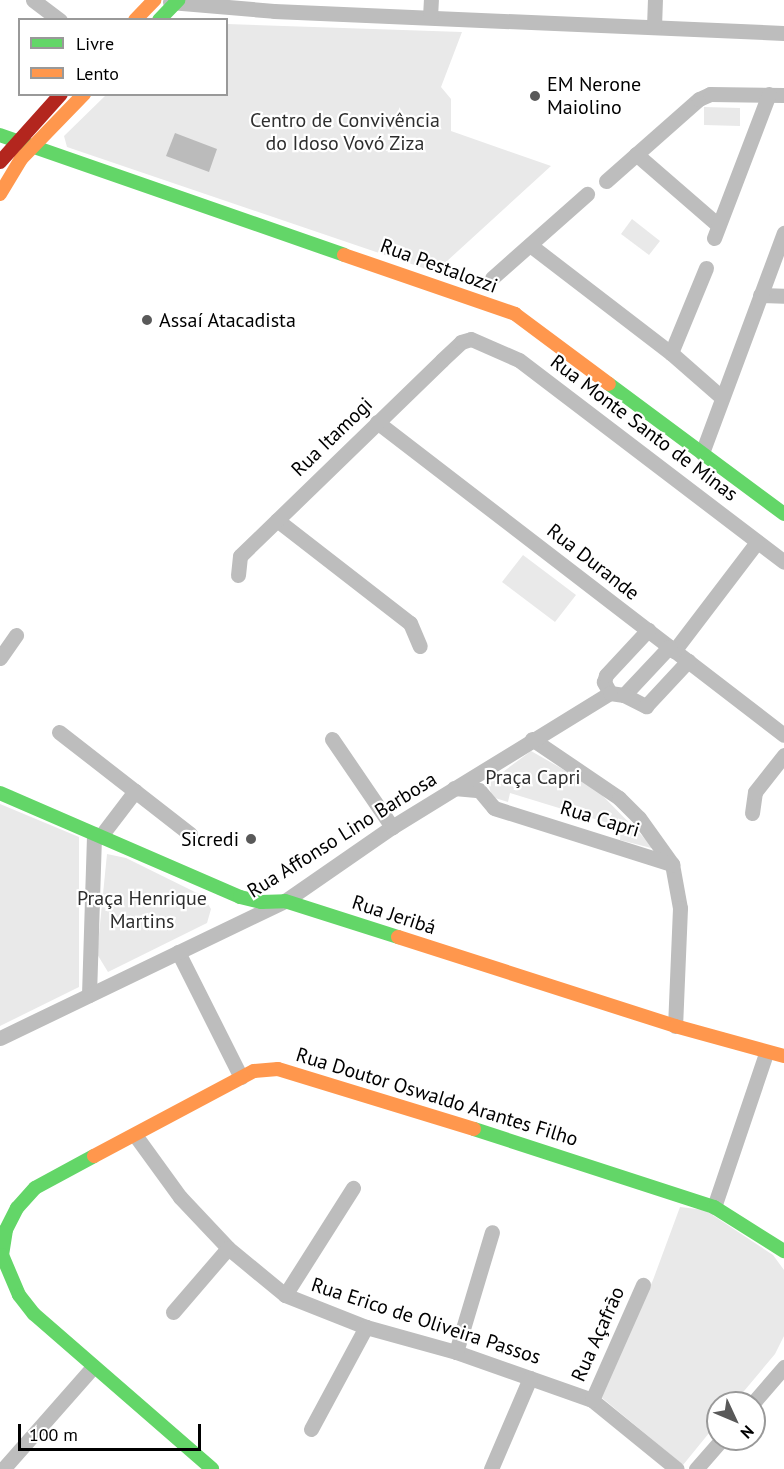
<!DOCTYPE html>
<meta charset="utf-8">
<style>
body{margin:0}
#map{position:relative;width:784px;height:1469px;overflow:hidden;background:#fff;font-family:"PT Sans",sans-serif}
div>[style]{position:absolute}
.green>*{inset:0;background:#e9e9e9}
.water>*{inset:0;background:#bbb}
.street>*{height:15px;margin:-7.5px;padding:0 7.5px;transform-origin:7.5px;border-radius:7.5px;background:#bdbdbd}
.fast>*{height:14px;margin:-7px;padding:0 7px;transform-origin:7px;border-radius:7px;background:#63d668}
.slow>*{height:14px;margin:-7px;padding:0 7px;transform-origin:7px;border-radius:7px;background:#ff974d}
.jam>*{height:14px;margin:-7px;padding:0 7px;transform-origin:7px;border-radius:7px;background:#b3261e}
.dots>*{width:16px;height:16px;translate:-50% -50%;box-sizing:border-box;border:3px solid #fff;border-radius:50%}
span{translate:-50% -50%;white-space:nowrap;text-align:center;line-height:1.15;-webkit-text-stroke:4.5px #fff;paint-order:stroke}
.poi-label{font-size:20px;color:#000}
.left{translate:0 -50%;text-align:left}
.right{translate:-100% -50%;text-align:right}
.park-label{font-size:20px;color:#2e2e2e}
.street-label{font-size:20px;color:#000}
.legend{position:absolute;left:18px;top:18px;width:210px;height:78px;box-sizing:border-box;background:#fff;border:2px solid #999;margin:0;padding:8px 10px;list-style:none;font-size:18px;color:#000}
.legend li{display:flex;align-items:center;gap:12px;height:30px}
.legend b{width:30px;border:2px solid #999}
.north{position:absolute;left:706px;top:1391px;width:60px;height:60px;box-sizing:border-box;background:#fff;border:2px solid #999;border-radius:50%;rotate:134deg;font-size:16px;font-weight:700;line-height:24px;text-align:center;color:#000}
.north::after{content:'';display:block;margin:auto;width:21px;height:27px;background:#595959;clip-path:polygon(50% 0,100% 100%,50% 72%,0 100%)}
.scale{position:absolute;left:18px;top:1424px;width:183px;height:27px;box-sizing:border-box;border:3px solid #000;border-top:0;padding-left:8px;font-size:18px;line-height:21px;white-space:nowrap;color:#000;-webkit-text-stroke:4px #fff;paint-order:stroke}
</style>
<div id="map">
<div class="green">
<div style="clip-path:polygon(227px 24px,462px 32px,441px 87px,451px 99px,451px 131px,551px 166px,435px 272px,67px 147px,64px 136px,106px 95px,226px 94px)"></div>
<div style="clip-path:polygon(704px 107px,740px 108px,740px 126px,704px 125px)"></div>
<div style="clip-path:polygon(632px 219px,660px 241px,649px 255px,621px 234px)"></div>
<div style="clip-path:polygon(523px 555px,576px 595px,555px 622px,502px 582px)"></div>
<div style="clip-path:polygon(531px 751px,594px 787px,655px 849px,620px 840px,621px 827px,510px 793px,508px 802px,492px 797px,488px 783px)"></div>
<div style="clip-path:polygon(0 804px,79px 837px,79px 987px,0 1026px)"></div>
<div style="clip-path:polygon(107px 854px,126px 858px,203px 896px,211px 909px,207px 923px,108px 972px,97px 954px)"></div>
<div style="clip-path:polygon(680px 1207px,705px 1210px,773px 1255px,784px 1270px,784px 1336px,775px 1354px,734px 1403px,718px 1403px,718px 1422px,683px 1465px,601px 1397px,653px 1280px)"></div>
</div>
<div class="water">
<div style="clip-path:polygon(175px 133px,217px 149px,209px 172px,166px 156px)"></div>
</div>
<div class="street">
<div style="left:33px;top:0;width:34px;rotate:37deg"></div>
<div style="left:170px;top:2px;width:104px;rotate:4.9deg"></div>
<div style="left:274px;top:11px;width:510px;rotate:2.47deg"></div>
<div style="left:430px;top:17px;width:17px;rotate:-87deg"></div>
<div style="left:654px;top:27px;width:27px;rotate:-88deg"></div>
<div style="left:636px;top:154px;width:108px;rotate:40.9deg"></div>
<div style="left:606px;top:181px;width:124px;rotate:-41.4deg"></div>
<div style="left:699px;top:99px;width:12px;rotate:-24deg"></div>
<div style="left:710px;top:94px;width:74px;rotate:0.8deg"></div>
<div style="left:714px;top:238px;width:154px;rotate:-69.1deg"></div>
<div style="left:530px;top:245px;width:178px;rotate:37.5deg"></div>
<div style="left:671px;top:353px;width:67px;rotate:41.3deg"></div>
<div style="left:492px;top:278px;width:127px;rotate:-41.5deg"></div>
<div style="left:760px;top:295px;width:24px;rotate:2deg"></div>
<div style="left:671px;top:353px;width:92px;rotate:-67.6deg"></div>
<div style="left:377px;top:422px;width:513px;rotate:37.56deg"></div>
<div style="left:702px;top:453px;width:235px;rotate:-69.6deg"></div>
<div style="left:277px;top:520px;width:168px;rotate:37.8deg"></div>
<div style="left:410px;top:623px;width:25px;rotate:67deg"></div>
<div style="left:238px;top:575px;width:19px;rotate:-84deg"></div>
<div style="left:240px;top:556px;width:281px;rotate:-44.1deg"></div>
<div style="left:442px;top:360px;width:26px;rotate:-43deg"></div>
<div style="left:461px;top:342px;width:10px;rotate:-17deg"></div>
<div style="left:471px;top:339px;width:52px;rotate:23.6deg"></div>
<div style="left:519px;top:360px;width:333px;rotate:37.3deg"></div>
<div style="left:674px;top:651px;width:137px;rotate:-52.7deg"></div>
<div style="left:0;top:658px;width:28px;rotate:-55deg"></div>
<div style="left:610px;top:693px;width:13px;rotate:-119deg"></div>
<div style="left:604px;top:682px;width:7px;rotate:-74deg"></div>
<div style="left:606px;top:675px;width:62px;rotate:-47deg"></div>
<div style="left:624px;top:695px;width:66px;rotate:-46.8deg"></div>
<div style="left:59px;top:732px;width:166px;rotate:37.9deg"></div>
<div style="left:332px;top:739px;width:107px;rotate:55.7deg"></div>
<div style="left:532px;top:739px;width:105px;rotate:34.1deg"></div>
<div style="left:619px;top:798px;width:28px;rotate:45deg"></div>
<div style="left:639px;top:818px;width:57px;rotate:54.3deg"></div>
<div style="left:672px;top:864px;width:45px;rotate:79.7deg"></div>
<div style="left:680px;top:908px;width:118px;rotate:92.4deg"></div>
<div style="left:454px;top:788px;width:25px;rotate:5deg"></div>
<div style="left:479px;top:790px;width:23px;rotate:50deg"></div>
<div style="left:494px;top:808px;width:187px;rotate:17.5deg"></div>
<div style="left:752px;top:813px;width:21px;rotate:-82deg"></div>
<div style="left:755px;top:792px;width:47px;rotate:-51.9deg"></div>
<div style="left:100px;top:837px;width:58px;rotate:-52.7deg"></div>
<div style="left:178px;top:952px;width:140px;rotate:63.3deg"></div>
<div style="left:89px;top:995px;width:161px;rotate:-88.2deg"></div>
<div style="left:0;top:1038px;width:316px;rotate:-25.7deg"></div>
<div style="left:285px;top:901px;width:130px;rotate:-34.7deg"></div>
<div style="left:392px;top:827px;width:256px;rotate:-31.6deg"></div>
<div style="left:610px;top:693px;width:14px;rotate:8deg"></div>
<div style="left:624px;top:695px;width:25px;rotate:27deg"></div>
<div style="left:646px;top:706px;width:62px;rotate:-47deg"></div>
<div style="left:135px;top:1135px;width:77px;rotate:54deg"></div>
<div style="left:180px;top:1197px;width:70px;rotate:46.7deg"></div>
<div style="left:228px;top:1248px;width:74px;rotate:39.5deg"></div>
<div style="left:285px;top:1295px;width:87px;rotate:21.6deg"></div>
<div style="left:366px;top:1327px;width:93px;rotate:15.5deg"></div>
<div style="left:456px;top:1352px;width:144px;rotate:19.4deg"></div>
<div style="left:592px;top:1400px;width:109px;rotate:39.1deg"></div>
<div style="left:714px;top:1207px;width:163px;rotate:-71.3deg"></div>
<div style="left:285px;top:1295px;width:127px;rotate:-57.6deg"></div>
<div style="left:173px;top:1312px;width:84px;rotate:-49.3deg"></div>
<div style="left:456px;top:1352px;width:125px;rotate:-73.3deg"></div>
<div style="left:592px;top:1400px;width:126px;rotate:-66.1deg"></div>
<div style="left:753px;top:1403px;width:48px;rotate:-49.3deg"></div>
<div style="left:311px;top:1429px;width:116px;rotate:-61.7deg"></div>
<div style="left:3px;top:1469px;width:136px;rotate:-48.6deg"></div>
<div style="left:491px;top:1469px;width:99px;rotate:-66.8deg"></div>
<div style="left:696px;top:1469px;width:40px;rotate:-49deg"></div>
</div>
<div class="fast">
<div style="left:159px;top:20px;width:28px;rotate:-46deg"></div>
<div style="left:0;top:135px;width:364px;rotate:19.2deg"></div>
<div style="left:609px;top:384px;width:218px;rotate:36.6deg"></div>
<div style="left:0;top:793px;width:262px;rotate:23.4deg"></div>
<div style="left:240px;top:897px;width:22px;rotate:13deg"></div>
<div style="left:261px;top:902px;width:24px;rotate:-2deg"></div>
<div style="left:285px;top:901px;width:119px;rotate:17.7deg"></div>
<div style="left:474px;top:1129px;width:252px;rotate:18deg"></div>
<div style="left:714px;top:1207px;width:83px;rotate:32.2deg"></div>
<div style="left:94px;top:1156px;width:67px;rotate:151.5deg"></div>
<div style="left:35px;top:1188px;width:27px;rotate:132deg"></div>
<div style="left:17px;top:1208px;width:25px;rotate:117deg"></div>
<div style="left:6px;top:1230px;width:25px;rotate:99deg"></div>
<div style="left:2px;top:1255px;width:43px;rotate:67deg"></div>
<div style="left:19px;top:1295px;width:24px;rotate:52deg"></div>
<div style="left:34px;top:1314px;width:236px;rotate:41deg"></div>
</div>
<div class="slow">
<div style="left:135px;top:20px;width:28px;rotate:-46deg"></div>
<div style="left:0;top:194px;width:41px;rotate:-59deg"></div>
<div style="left:21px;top:159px;width:91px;rotate:-45.9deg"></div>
<div style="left:344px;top:255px;width:181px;rotate:19deg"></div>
<div style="left:515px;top:314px;width:117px;rotate:36.7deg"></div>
<div style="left:398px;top:937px;width:291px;rotate:17.8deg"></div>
<div style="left:675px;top:1026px;width:113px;rotate:15.4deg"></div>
<div style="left:94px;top:1156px;width:181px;rotate:-28deg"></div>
<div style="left:254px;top:1071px;width:24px;rotate:-5deg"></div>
<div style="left:278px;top:1069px;width:205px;rotate:17deg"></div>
</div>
<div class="jam">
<div style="left:0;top:162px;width:91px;rotate:-48.1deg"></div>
</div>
<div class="dots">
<div style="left:535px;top:96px;background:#595959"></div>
<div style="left:147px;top:320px;background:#595959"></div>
<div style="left:251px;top:839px;background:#595959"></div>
</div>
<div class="poi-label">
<span class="left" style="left:547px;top:96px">EM Nerone<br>Maiolino</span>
<span class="left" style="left:159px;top:320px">Assaí Atacadista</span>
<span class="right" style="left:239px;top:839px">Sicredi</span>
</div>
<div class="park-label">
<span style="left:345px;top:132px">Centro de Convivência<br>do Idoso Vovó Ziza</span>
<span style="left:533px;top:777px">Praça Capri</span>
<span style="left:142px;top:910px">Praça Henrique<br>Martins</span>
</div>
<div class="street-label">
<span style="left:439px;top:266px;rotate:20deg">Rua Pestalozzi</span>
<span style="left:644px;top:428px;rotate:37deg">Rua Monte Santo de Minas</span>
<span style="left:332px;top:437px;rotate:-44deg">Rua Itamogi</span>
<span style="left:593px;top:562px;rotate:38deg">Rua Durande</span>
<span style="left:600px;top:819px;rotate:17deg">Rua Capri</span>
<span style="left:342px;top:835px;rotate:-32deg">Rua Affonso Lino Barbosa</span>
<span style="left:394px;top:915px;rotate:18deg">Rua Jeribá</span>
<span style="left:437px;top:1097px;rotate:17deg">Rua Doutor Oswaldo Arantes Filho</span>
<span style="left:426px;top:1321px;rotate:18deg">Rua Erico de Oliveira Passos</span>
<span style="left:598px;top:1334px;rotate:-66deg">Rua Açafrão</span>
</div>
<ul class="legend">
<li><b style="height:8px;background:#63d668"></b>Livre</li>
<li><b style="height:8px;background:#ff974d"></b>Lento</li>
</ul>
<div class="north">N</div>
<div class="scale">100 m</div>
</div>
